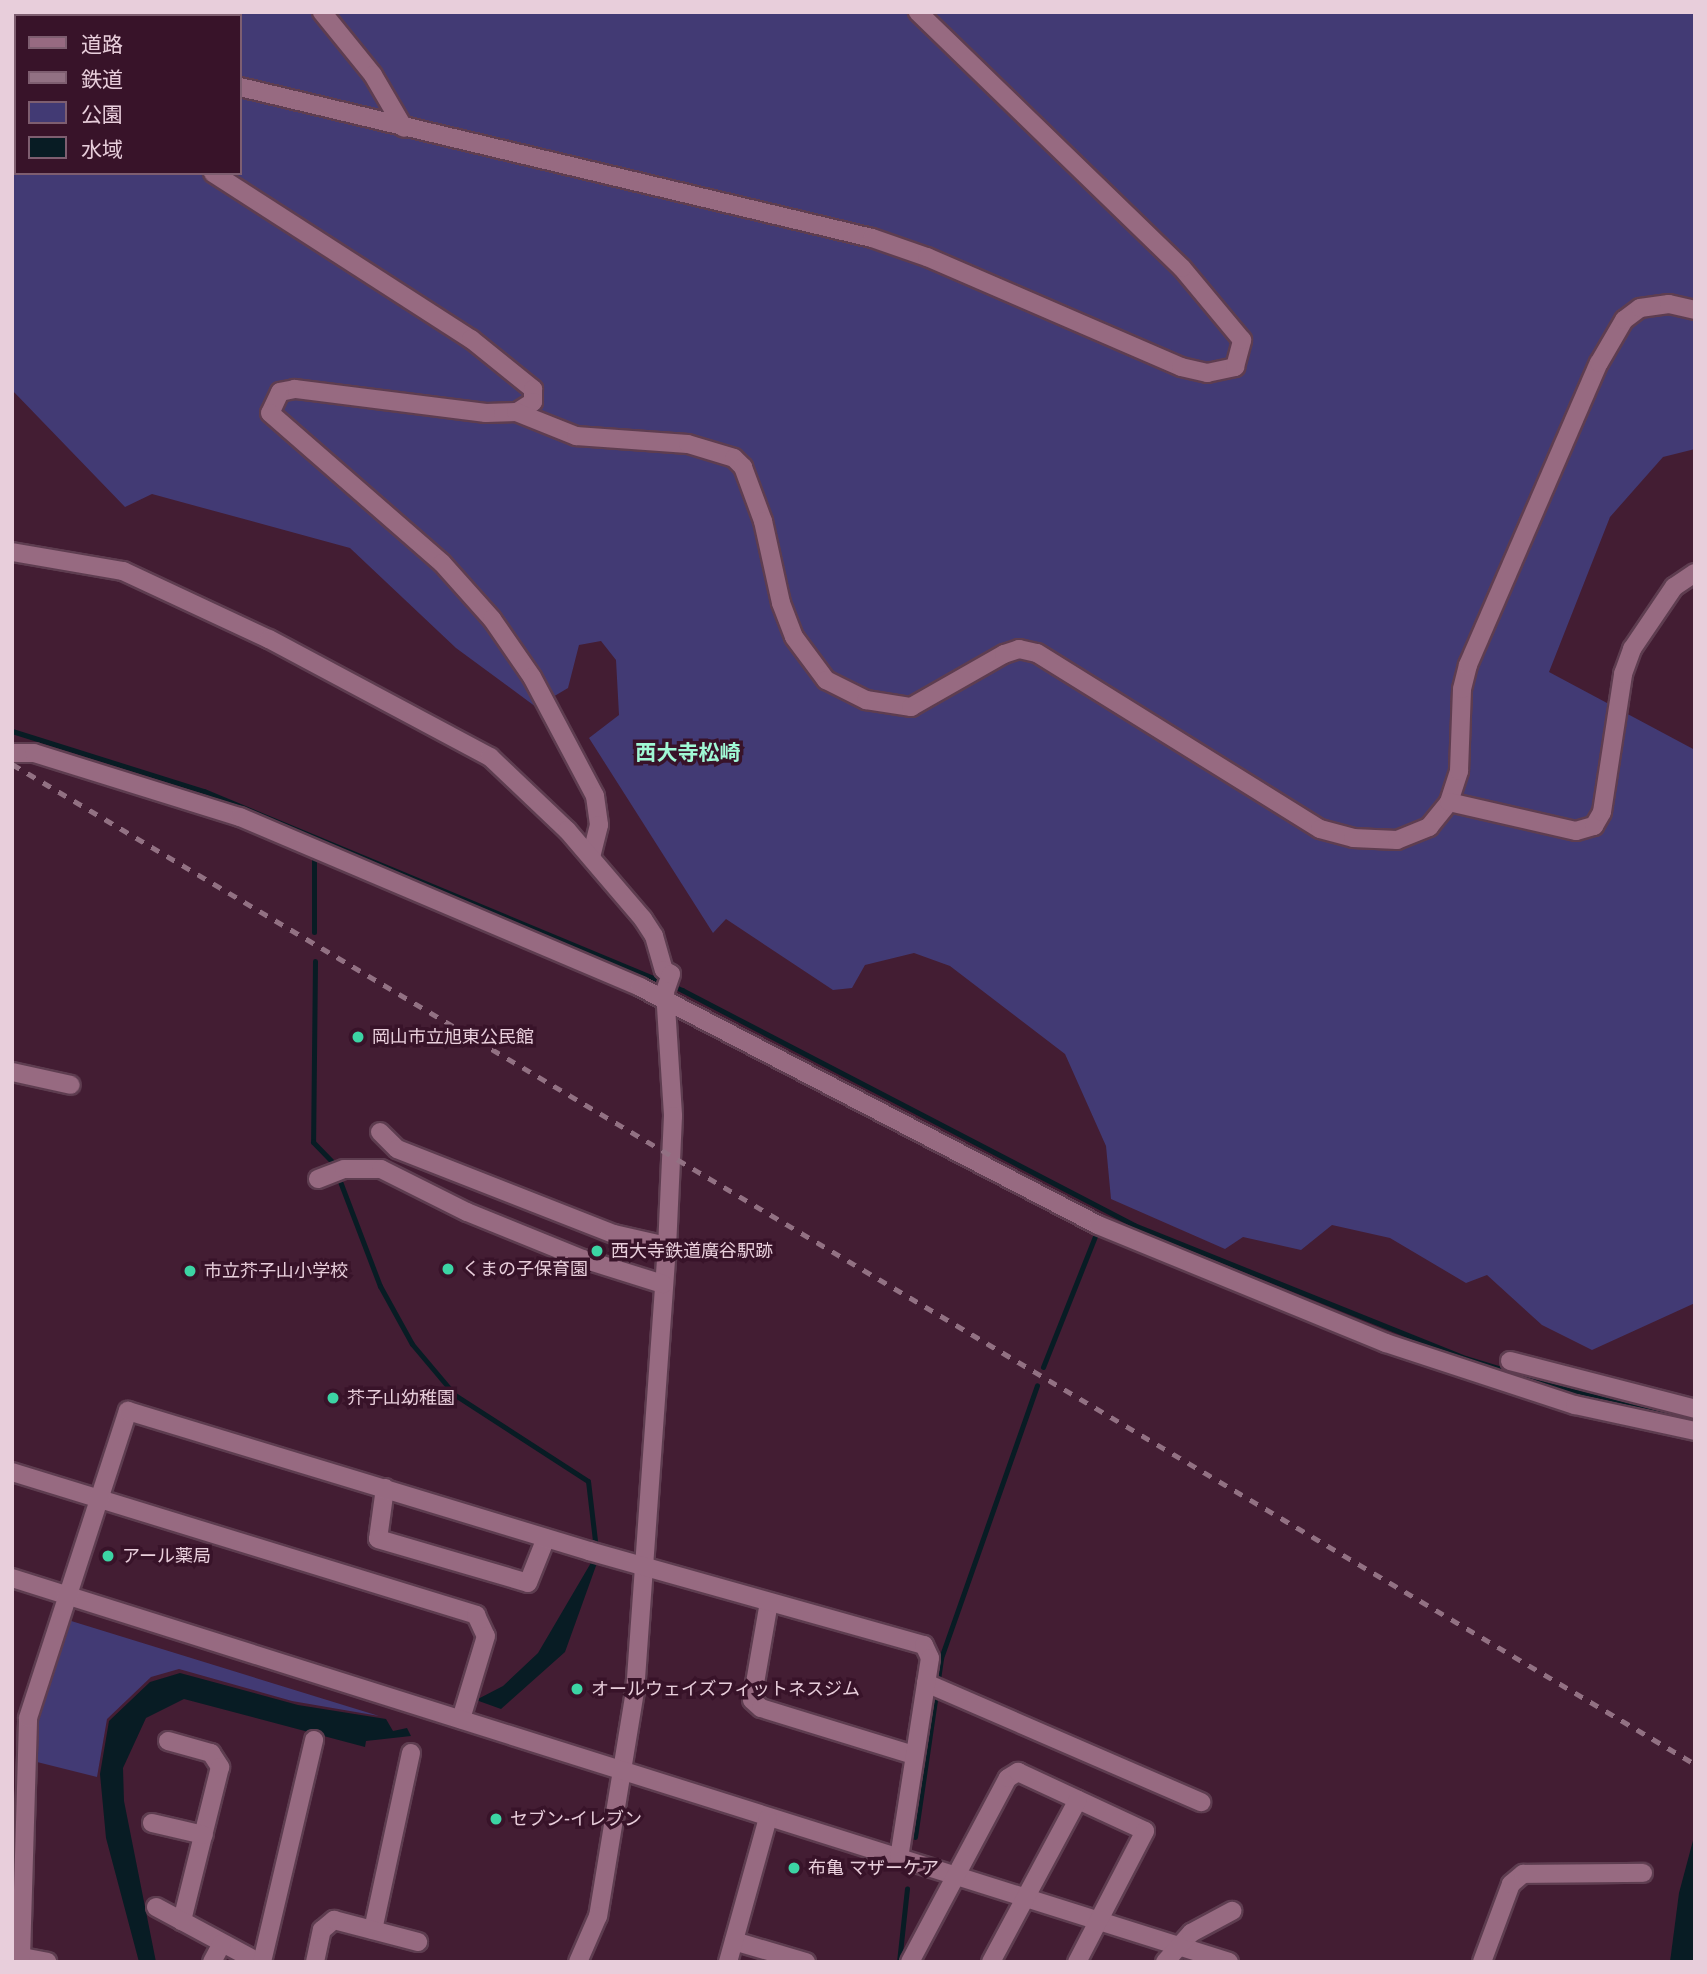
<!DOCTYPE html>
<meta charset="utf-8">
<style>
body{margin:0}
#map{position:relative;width:1707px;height:1974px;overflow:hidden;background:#431d33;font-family:Helvetica,"Noto Sans JP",sans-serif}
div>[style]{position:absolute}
.green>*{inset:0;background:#423a74}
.water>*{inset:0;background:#081c24}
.stream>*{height:5px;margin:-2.5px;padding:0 2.5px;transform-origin:2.5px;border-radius:2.5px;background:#081c24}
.roads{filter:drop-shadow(2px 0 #5e3d50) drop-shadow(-2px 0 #5e3d50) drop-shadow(0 2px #5e3d50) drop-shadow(0 -2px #5e3d50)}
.minor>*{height:18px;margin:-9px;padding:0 9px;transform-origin:9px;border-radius:9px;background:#976a81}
.rail>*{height:5px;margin-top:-2.5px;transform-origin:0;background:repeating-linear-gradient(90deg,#927183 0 9px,transparent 0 18px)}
.dots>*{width:19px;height:19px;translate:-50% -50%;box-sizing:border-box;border:4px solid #381329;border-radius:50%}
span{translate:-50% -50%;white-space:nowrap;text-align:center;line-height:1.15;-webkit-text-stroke:7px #381329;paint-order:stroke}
.poi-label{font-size:18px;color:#e8cedb}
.left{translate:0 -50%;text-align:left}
.quarter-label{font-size:21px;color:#a0f9d5;font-weight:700}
.frame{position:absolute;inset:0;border:14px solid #e8cedb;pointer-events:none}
.legend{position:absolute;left:14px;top:14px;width:228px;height:161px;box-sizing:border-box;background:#381329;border:2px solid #7e5e70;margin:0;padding:9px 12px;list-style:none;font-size:21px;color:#e8cedb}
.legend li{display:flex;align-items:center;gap:14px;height:35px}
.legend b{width:35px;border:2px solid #7e5e70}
</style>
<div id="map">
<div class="green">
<div style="clip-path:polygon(evenodd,12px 12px,1695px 12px,1695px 449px,1663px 457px,1610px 517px,1549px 672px,1695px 750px,1695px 1303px,1592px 1350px,1542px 1325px,1487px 1275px,1466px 1283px,1390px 1238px,1332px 1225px,1301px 1250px,1243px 1237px,1225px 1249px,1111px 1199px,1106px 1146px,1065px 1054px,950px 966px,914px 953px,865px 965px,852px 988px,833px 990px,726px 919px,713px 933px,589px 738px,619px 715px,616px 660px,601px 641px,579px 645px,568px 688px,536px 707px,456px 648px,350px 548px,152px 494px,125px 507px,12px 390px,12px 12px,16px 16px,240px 16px,240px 173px,16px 173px,16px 16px)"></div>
<div style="clip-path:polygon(68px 1620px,379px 1716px,292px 1701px,179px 1669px,151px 1677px,107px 1719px,97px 1777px,33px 1761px,37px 1721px)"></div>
</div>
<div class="water">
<div style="clip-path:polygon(592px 1561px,597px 1563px,565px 1652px,501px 1709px,476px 1700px,503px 1686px,538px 1653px)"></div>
<div style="clip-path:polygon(180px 1673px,298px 1705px,386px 1719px,393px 1731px,407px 1728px,411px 1736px,366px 1741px,365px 1747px,184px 1699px,146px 1718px,123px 1768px,124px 1801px,156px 1962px,139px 1962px,106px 1838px,100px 1774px,109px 1721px,150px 1682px)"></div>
<div style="clip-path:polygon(1695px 1833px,1695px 1962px,1670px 1962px,1679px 1893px)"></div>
</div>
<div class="stream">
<div style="left:12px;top:731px;width:201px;rotate:17.4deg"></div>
<div style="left:204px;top:791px;width:518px;rotate:22.6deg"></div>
<div style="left:682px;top:990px;width:509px;rotate:27.47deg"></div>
<div style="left:1134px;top:1225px;width:357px;rotate:21.9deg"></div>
<div style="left:1465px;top:1358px;width:117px;rotate:16.9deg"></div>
<div style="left:1577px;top:1392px;width:121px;rotate:12.4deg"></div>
<div style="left:314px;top:858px;width:74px;rotate:90deg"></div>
<div style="left:315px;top:961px;width:181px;rotate:90.6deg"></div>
<div style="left:313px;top:1142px;width:29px;rotate:46deg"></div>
<div style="left:333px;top:1163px;width:132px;rotate:69.1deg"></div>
<div style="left:380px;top:1286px;width:66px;rotate:61.1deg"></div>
<div style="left:412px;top:1344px;width:67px;rotate:49.9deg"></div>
<div style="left:455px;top:1395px;width:158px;rotate:32.9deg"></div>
<div style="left:588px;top:1481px;width:68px;rotate:83.3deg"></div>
<div style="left:1043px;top:1367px;width:143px;rotate:-68.3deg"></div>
<div style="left:915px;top:1837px;width:181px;rotate:-81.7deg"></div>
<div style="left:941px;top:1658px;width:289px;rotate:-70.6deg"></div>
<div style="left:899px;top:1962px;width:74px;rotate:-83.8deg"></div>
</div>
<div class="roads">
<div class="minor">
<div style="left:322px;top:12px;width:81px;rotate:51deg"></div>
<div style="left:373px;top:75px;width:61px;rotate:59.7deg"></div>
<div style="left:240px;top:87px;width:650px;rotate:13.44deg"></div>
<div style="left:872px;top:238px;width:58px;rotate:19.1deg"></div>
<div style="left:927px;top:257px;width:277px;rotate:23.4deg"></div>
<div style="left:1181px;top:367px;width:27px;rotate:13deg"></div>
<div style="left:1207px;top:373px;width:29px;rotate:-12deg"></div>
<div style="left:1235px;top:367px;width:28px;rotate:-75deg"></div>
<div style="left:1242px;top:340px;width:94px;rotate:-129.8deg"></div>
<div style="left:1182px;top:268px;width:368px;rotate:-135.9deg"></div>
<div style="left:213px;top:173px;width:307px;rotate:32.8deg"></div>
<div style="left:471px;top:339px;width:80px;rotate:38.9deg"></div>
<div style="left:533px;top:389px;width:13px;rotate:90deg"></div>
<div style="left:533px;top:402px;width:19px;rotate:148deg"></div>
<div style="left:517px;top:412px;width:31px;rotate:178deg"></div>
<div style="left:486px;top:413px;width:193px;rotate:-172.8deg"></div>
<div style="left:295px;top:389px;width:15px;rotate:169deg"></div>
<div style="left:280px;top:392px;width:23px;rotate:115deg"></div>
<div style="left:270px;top:413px;width:228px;rotate:41.1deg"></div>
<div style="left:442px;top:563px;width:75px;rotate:48.2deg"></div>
<div style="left:492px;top:619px;width:70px;rotate:55.4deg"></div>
<div style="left:532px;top:677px;width:135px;rotate:62.1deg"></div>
<div style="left:595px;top:796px;width:29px;rotate:82deg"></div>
<div style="left:599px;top:825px;width:33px;rotate:104deg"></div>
<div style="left:516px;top:412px;width:65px;rotate:21.8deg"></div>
<div style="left:576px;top:436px;width:112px;rotate:4.1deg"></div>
<div style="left:688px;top:444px;width:48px;rotate:16.9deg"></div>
<div style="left:734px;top:458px;width:13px;rotate:45deg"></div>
<div style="left:743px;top:467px;width:58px;rotate:69.7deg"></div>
<div style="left:763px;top:521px;width:84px;rotate:77.6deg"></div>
<div style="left:781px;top:603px;width:36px;rotate:69deg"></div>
<div style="left:794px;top:637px;width:54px;rotate:53.3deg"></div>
<div style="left:826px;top:680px;width:45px;rotate:26.6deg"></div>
<div style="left:866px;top:700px;width:46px;rotate:8.8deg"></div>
<div style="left:911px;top:707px;width:107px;rotate:-29.7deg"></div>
<div style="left:1004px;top:654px;width:16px;rotate:-18deg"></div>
<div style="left:1019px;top:649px;width:18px;rotate:13deg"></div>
<div style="left:1037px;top:653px;width:333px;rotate:31.9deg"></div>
<div style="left:1320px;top:829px;width:34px;rotate:15deg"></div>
<div style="left:1353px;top:838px;width:44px;rotate:2.6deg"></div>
<div style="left:1397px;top:840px;width:35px;rotate:-22deg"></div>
<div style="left:1429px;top:827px;width:32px;rotate:-51deg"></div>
<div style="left:1449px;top:802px;width:33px;rotate:-72deg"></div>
<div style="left:1459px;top:771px;width:82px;rotate:-87.9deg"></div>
<div style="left:1462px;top:689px;width:25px;rotate:-76deg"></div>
<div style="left:1468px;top:665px;width:329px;rotate:-66.6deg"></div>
<div style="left:1599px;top:363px;width:50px;rotate:-59.8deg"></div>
<div style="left:1624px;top:320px;width:20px;rotate:-37deg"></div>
<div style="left:1640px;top:308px;width:29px;rotate:-8deg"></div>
<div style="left:1669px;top:304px;width:27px;rotate:13deg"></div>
<div style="left:12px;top:552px;width:113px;rotate:9.7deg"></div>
<div style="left:123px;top:571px;width:161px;rotate:25deg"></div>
<div style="left:269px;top:639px;width:251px;rotate:28.1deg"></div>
<div style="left:490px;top:757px;width:106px;rotate:43.5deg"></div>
<div style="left:567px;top:830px;width:117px;rotate:49.5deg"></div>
<div style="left:643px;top:919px;width:20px;rotate:57deg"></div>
<div style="left:654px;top:936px;width:35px;rotate:74deg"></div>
<div style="left:664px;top:970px;width:8px;rotate:30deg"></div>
<div style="left:671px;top:974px;width:18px;rotate:109deg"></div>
<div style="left:665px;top:991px;width:125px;rotate:86.3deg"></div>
<div style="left:673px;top:1116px;width:130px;rotate:92.6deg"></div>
<div style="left:667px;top:1246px;width:446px;rotate:94.1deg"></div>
<div style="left:635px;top:1691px;width:228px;rotate:99.3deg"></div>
<div style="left:598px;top:1916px;width:50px;rotate:113.5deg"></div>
<div style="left:12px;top:753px;width:22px"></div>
<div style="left:34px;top:753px;width:216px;rotate:17.3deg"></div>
<div style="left:240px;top:817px;width:435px;rotate:23deg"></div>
<div style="left:640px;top:987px;width:516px;rotate:27.46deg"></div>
<div style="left:1098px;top:1225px;width:311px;rotate:22.3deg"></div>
<div style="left:1386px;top:1343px;width:199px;rotate:18.2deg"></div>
<div style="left:1575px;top:1405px;width:123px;rotate:12.2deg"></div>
<div style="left:1449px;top:802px;width:130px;rotate:12.9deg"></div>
<div style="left:1576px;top:831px;width:19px;rotate:-16deg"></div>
<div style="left:1594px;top:826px;width:16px;rotate:-60deg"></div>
<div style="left:1602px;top:812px;width:140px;rotate:-81.3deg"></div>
<div style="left:1623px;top:674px;width:27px;rotate:-70deg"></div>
<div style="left:1632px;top:649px;width:75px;rotate:-55.9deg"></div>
<div style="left:1674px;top:587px;width:25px;rotate:-34deg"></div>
<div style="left:12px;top:1072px;width:60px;rotate:12.4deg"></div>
<div style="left:380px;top:1132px;width:24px;rotate:45deg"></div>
<div style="left:397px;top:1149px;width:233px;rotate:21.4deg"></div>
<div style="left:614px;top:1234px;width:54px;rotate:12.8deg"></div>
<div style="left:318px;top:1179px;width:28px;rotate:-21deg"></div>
<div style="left:344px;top:1169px;width:37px"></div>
<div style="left:381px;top:1169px;width:96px;rotate:26.6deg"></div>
<div style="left:467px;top:1212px;width:125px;rotate:22.1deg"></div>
<div style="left:583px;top:1259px;width:84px;rotate:17.4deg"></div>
<div style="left:1510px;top:1361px;width:191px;rotate:14.5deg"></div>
<div style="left:12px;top:1472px;width:486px;rotate:17.1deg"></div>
<div style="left:476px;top:1615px;width:23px;rotate:65deg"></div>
<div style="left:486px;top:1636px;width:87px;rotate:106.8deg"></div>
<div style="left:385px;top:1488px;width:51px;rotate:97.8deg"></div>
<div style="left:378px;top:1539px;width:156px;rotate:16.3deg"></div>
<div style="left:528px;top:1583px;width:48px;rotate:-68.2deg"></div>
<div style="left:12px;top:1578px;width:1276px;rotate:17.51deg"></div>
<div style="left:769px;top:1602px;width:99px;rotate:99.8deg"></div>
<div style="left:752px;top:1700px;width:12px;rotate:42deg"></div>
<div style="left:761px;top:1708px;width:160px;rotate:17.1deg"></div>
<div style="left:926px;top:1683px;width:300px;rotate:23.4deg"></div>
<div style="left:168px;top:1741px;width:45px;rotate:15.6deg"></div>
<div style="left:211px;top:1753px;width:17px;rotate:57deg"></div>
<div style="left:220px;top:1767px;width:159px;rotate:103.9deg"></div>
<div style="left:152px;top:1823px;width:53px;rotate:13deg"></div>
<div style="left:156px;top:1907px;width:116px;rotate:28.3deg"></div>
<div style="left:373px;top:1930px;width:181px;rotate:-77.9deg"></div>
<div style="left:734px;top:1941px;width:75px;rotate:16.3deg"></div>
<div style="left:12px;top:1955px;width:36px;rotate:11deg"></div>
<div style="left:21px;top:1957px;width:239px;rotate:-88.3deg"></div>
<div style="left:28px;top:1718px;width:323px;rotate:-72deg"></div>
<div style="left:128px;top:1411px;width:482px;rotate:16.9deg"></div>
<div style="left:589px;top:1551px;width:348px;rotate:15.7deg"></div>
<div style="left:924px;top:1645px;width:14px;rotate:65deg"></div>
<div style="left:930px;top:1658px;width:202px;rotate:98.8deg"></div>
<div style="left:212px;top:1962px;width:21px;rotate:-62deg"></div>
<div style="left:262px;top:1962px;width:228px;rotate:-76.8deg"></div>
<div style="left:315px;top:1962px;width:33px;rotate:-78deg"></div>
<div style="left:322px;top:1930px;width:16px;rotate:-40deg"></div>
<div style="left:334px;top:1920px;width:87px;rotate:14.7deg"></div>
<div style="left:728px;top:1962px;width:149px;rotate:-74.5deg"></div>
<div style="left:910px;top:1962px;width:208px;rotate:-62deg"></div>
<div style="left:1008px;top:1778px;width:12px;rotate:-31deg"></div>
<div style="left:1018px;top:1772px;width:140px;rotate:24.9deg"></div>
<div style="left:1145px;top:1831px;width:148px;rotate:117.4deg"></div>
<div style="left:991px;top:1962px;width:184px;rotate:-61.8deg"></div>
<div style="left:1165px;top:1962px;width:39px;rotate:-48deg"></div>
<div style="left:1191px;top:1933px;width:47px;rotate:-28.2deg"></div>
<div style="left:1482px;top:1962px;width:83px;rotate:-69.6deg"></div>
<div style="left:1511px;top:1884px;width:16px;rotate:-40deg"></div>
<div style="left:1523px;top:1874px;width:120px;rotate:-0.5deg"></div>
</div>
</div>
<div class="rail">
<div style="left:12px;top:764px;width:1958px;rotate:30.72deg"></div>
</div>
<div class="dots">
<div style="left:358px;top:1037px;background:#3cd4a4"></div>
<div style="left:597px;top:1251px;background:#3cd4a4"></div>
<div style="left:448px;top:1269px;background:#3cd4a4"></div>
<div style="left:190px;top:1271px;background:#3cd4a4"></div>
<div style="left:333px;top:1398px;background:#3cd4a4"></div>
<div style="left:108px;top:1556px;background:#3cd4a4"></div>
<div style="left:577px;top:1689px;background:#3cd4a4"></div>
<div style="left:496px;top:1819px;background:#3cd4a4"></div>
<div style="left:794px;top:1868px;background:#3cd4a4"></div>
</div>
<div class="poi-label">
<span class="left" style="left:372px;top:1037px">岡山市立旭東公民館</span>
<span class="left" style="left:611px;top:1251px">西大寺鉄道廣谷駅跡</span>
<span class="left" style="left:462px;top:1269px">くまの子保育園</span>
<span class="left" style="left:204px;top:1271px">市立芥子山小学校</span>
<span class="left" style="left:347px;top:1398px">芥子山幼稚園</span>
<span class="left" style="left:122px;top:1556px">アール薬局</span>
<span class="left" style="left:591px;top:1689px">オールウェイズフィットネスジム</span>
<span class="left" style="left:510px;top:1819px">セブン-イレブン</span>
<span class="left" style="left:808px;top:1868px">布亀 マザーケア</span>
</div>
<div class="quarter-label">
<span style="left:688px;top:753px">西大寺松崎</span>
</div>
<div class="frame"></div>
<ul class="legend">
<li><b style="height:9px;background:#976a81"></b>道路</li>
<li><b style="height:9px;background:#927183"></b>鉄道</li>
<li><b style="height:19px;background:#423a74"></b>公園</li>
<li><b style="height:19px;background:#081c24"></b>水域</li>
</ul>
</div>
